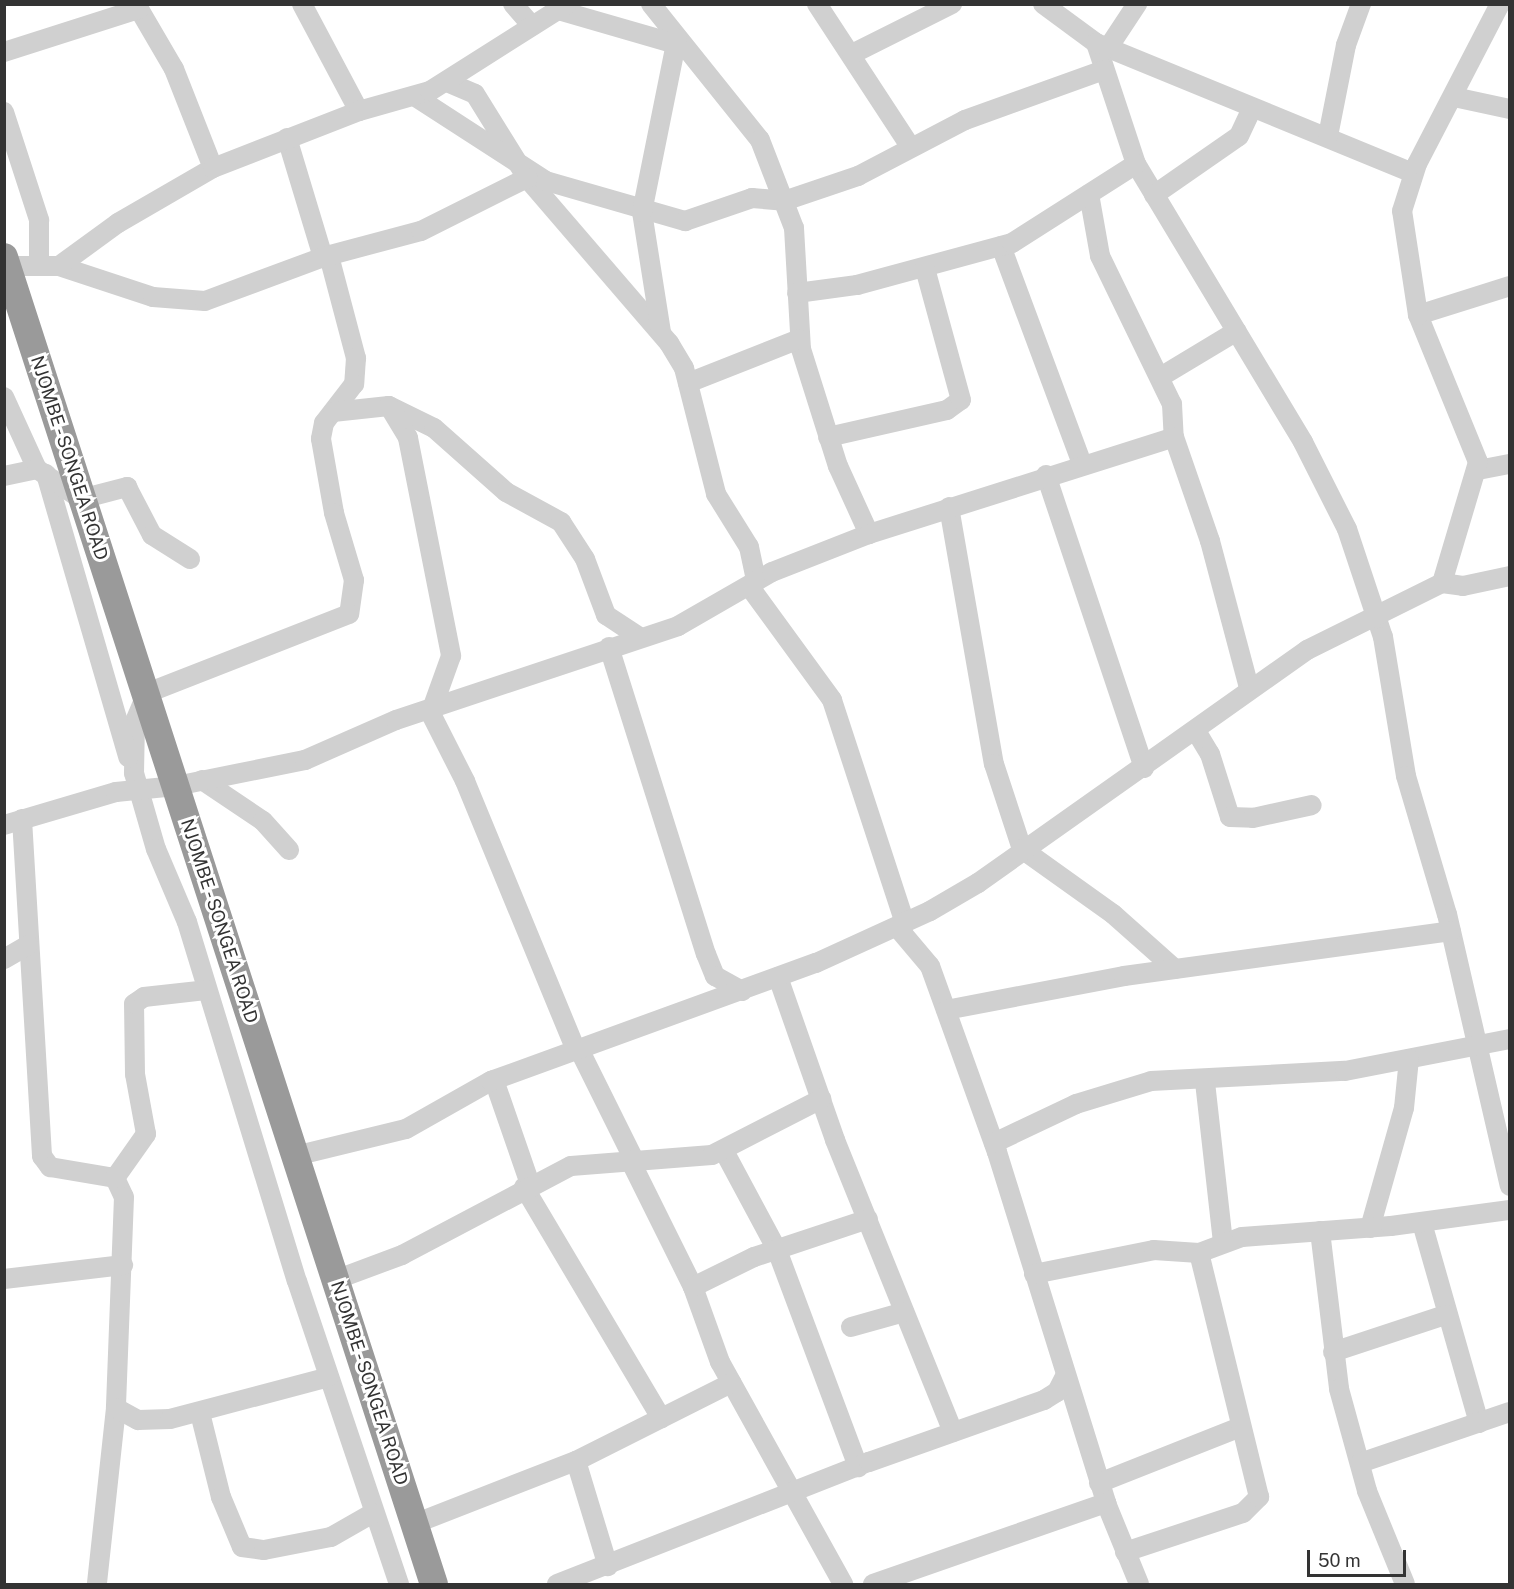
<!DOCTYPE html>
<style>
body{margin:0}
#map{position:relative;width:1514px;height:1589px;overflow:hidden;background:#fff;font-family:"Public Sans",sans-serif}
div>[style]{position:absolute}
.minor>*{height:20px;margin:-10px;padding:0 10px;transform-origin:10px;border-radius:10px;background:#d0d0d0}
.highway>*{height:28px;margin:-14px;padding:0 14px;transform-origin:14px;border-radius:14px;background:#9a9a9a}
span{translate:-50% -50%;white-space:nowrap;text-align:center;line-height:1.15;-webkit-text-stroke:6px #fff;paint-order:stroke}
.street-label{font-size:18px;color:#333}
.frame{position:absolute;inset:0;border:6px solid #333;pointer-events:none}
.scale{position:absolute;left:1307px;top:1550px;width:99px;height:27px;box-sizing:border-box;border:3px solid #333;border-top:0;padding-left:8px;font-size:18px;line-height:21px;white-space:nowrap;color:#333;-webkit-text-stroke:4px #fff;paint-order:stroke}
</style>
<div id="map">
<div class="minor">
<div style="left:136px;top:4px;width:75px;rotate:59.7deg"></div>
<div style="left:174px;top:69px;width:106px;rotate:68.5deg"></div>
<div style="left:302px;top:4px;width:121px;rotate:62deg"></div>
<div style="left:513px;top:4px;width:29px;rotate:49deg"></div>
<div style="left:651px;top:4px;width:174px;rotate:51.3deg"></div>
<div style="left:760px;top:140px;width:94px;rotate:68.9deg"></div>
<div style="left:794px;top:228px;width:121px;rotate:86.7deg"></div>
<div style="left:801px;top:349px;width:123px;rotate:72.5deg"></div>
<div style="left:838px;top:466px;width:75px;rotate:65.5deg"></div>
<div style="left:817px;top:4px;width:170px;rotate:56.8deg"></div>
<div style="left:1043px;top:4px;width:66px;rotate:36.3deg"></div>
<div style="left:1096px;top:43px;width:127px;rotate:71.7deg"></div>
<div style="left:1136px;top:164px;width:324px;rotate:59deg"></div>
<div style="left:1303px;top:442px;width:97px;rotate:63.2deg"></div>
<div style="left:1347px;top:529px;width:114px;rotate:71.6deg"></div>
<div style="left:1383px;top:637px;width:141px;rotate:80.6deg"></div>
<div style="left:1406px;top:776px;width:144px;rotate:73.5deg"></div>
<div style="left:1447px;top:914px;width:279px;rotate:77deg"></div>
<div style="left:558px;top:10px;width:123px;rotate:16.1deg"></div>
<div style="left:1096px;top:43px;width:343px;rotate:22.3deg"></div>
<div style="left:1108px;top:48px;width:53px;rotate:-56.6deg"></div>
<div style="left:4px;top:52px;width:142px;rotate:-17.7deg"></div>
<div style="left:852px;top:54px;width:112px;rotate:-26.6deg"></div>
<div style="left:447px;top:82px;width:30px;rotate:23deg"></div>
<div style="left:475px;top:94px;width:99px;rotate:58.2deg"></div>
<div style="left:527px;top:178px;width:218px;rotate:49.3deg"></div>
<div style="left:669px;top:343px;width:29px;rotate:59deg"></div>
<div style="left:684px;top:368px;width:130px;rotate:75.7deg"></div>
<div style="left:716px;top:494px;width:62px;rotate:58.1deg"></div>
<div style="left:749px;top:547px;width:35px;rotate:78deg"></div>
<div style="left:416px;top:97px;width:155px;rotate:32.9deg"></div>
<div style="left:546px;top:181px;width:145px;rotate:16.1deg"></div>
<div style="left:685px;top:221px;width:71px;rotate:-18.9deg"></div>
<div style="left:752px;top:198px;width:32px;rotate:5deg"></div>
<div style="left:784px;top:201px;width:78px;rotate:-18.7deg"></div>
<div style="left:858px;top:176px;width:121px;rotate:-27.6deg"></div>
<div style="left:965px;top:120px;width:148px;rotate:-19.8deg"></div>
<div style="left:1454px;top:97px;width:57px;rotate:12.1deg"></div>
<div style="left:4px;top:112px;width:114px;rotate:72deg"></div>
<div style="left:39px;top:220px;width:43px;rotate:90deg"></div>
<div style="left:1328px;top:136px;width:93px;rotate:-78.8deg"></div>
<div style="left:1346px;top:45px;width:44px;rotate:-69.9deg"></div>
<div style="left:287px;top:138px;width:124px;rotate:73.2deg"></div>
<div style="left:1089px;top:194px;width:63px;rotate:79.9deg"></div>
<div style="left:1100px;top:256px;width:165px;rotate:64.1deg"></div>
<div style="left:1172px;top:404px;width:33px;rotate:87deg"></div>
<div style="left:1174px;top:437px;width:110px;rotate:70.9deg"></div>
<div style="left:1210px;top:541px;width:152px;rotate:75.1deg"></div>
<div style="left:1154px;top:195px;width:103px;rotate:-34.8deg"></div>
<div style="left:1239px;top:136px;width:31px;rotate:-65deg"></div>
<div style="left:1001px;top:246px;width:233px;rotate:69.6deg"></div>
<div style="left:329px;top:256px;width:106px;rotate:75.2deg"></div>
<div style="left:356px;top:358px;width:26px;rotate:94deg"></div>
<div style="left:354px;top:384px;width:49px;rotate:127.6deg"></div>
<div style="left:324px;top:423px;width:16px;rotate:101deg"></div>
<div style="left:321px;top:439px;width:75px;rotate:80deg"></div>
<div style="left:334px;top:513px;width:70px;rotate:73.4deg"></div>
<div style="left:354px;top:580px;width:34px;rotate:98deg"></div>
<div style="left:349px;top:614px;width:217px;rotate:158.6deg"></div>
<div style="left:147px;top:693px;width:30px;rotate:113deg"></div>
<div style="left:135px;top:721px;width:52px;rotate:91.1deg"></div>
<div style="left:134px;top:773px;width:79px;rotate:73.9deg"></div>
<div style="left:156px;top:849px;width:79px;rotate:67deg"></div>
<div style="left:187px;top:922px;width:375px;rotate:73deg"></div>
<div style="left:297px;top:1281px;width:320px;rotate:71.4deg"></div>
<div style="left:7px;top:266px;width:52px"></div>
<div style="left:59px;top:266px;width:99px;rotate:18.3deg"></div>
<div style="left:153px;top:297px;width:52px;rotate:4.4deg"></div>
<div style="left:205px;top:301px;width:126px;rotate:-20.4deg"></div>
<div style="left:323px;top:257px;width:101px;rotate:-14.9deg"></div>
<div style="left:421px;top:231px;width:119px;rotate:-26.6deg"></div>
<div style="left:59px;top:266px;width:73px;rotate:-36.1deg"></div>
<div style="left:118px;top:223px;width:110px;rotate:-30.1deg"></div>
<div style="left:213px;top:168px;width:157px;rotate:-21.3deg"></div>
<div style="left:359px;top:111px;width:74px;rotate:-15.7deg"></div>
<div style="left:430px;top:91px;width:162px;rotate:-32.4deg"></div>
<div style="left:797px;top:293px;width:61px;rotate:-7.6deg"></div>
<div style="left:857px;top:285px;width:161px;rotate:-15.2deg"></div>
<div style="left:1012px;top:243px;width:147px;rotate:-32.5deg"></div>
<div style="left:1418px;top:315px;width:96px;rotate:-17.5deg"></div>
<div style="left:661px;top:332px;width:121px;rotate:-99deg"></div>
<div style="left:642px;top:212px;width:177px;rotate:-78.6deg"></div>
<div style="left:1162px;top:376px;width:87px;rotate:-31deg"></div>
<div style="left:688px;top:383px;width:119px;rotate:-21.6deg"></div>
<div style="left:4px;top:397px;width:79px;rotate:65.4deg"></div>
<div style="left:389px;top:406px;width:50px;rotate:26.1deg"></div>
<div style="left:434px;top:428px;width:96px;rotate:41.6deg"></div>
<div style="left:506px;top:492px;width:63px;rotate:28.6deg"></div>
<div style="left:561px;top:522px;width:44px;rotate:57deg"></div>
<div style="left:585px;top:559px;width:60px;rotate:69.4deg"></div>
<div style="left:606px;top:615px;width:42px;rotate:33.3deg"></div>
<div style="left:333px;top:412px;width:56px;rotate:-6.1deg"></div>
<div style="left:389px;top:406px;width:37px;rotate:59deg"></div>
<div style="left:408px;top:438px;width:222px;rotate:78.8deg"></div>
<div style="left:451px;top:656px;width:56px;rotate:109.7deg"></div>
<div style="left:828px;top:437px;width:122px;rotate:-12.8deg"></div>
<div style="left:947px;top:410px;width:17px;rotate:-36deg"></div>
<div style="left:961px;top:400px;width:137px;rotate:-105.3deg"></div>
<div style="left:1478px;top:470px;width:33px;rotate:-11deg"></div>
<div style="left:46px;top:474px;width:295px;rotate:73.8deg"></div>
<div style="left:1046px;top:475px;width:309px;rotate:71.5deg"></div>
<div style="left:4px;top:476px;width:34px;rotate:-12deg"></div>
<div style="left:37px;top:469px;width:53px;rotate:34.3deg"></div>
<div style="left:81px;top:499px;width:48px;rotate:-14.6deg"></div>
<div style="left:127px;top:487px;width:54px;rotate:62.5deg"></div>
<div style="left:152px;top:535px;width:45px;rotate:32.3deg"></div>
<div style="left:949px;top:507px;width:261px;rotate:80.1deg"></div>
<div style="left:994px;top:764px;width:89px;rotate:71.8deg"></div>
<div style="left:1022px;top:849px;width:112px;rotate:35.5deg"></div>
<div style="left:1113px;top:914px;width:83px;rotate:41.6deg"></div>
<div style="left:1442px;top:583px;width:21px;rotate:8deg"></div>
<div style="left:1463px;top:586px;width:48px;rotate:-12deg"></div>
<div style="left:749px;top:586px;width:141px;rotate:53.9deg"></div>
<div style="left:832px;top:700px;width:235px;rotate:71.9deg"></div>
<div style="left:609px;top:647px;width:322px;rotate:72.5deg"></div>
<div style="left:706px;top:954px;width:24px;rotate:68deg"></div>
<div style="left:715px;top:976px;width:31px;rotate:29deg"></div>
<div style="left:429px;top:710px;width:80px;rotate:63.1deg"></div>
<div style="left:465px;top:781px;width:291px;rotate:67.6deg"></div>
<div style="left:1196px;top:731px;width:27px;rotate:59deg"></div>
<div style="left:1210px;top:754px;width:66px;rotate:72.4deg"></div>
<div style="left:1230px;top:817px;width:23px;rotate:2deg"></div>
<div style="left:1253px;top:818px;width:60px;rotate:-12.4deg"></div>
<div style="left:202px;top:780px;width:73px;rotate:33.9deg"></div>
<div style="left:263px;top:821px;width:39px;rotate:48deg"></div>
<div style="left:22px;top:819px;width:338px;rotate:86.6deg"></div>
<div style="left:42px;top:1156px;width:14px;rotate:54deg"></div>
<div style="left:50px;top:1167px;width:66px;rotate:9.6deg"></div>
<div style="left:115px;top:1178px;width:21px;rotate:65deg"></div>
<div style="left:124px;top:1197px;width:211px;rotate:92.2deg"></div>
<div style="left:116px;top:1408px;width:177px;rotate:96.2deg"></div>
<div style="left:4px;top:825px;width:117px;rotate:-16.4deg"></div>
<div style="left:116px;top:792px;width:60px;rotate:-5.7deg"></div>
<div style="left:176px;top:786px;width:132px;rotate:-11.4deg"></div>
<div style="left:305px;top:760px;width:99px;rotate:-23.7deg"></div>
<div style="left:396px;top:720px;width:297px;rotate:-18.4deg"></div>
<div style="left:678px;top:626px;width:108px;rotate:-29.9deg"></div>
<div style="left:772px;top:572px;width:104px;rotate:-21.4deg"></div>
<div style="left:869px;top:534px;width:320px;rotate:-17.6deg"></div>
<div style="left:897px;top:927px;width:51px;rotate:49.8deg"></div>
<div style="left:930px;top:966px;width:198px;rotate:70.2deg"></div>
<div style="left:997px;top:1152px;width:368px;rotate:72.7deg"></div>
<div style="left:1106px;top:1503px;width:87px;rotate:67.8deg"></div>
<div style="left:4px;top:959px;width:28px;rotate:-30deg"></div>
<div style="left:778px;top:977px;width:173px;rotate:70.7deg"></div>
<div style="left:835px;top:1140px;width:315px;rotate:68deg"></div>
<div style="left:946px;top:1010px;width:181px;rotate:-10.8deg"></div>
<div style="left:1124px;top:976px;width:330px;rotate:-7.8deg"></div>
<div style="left:579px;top:1049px;width:124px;rotate:63.6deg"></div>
<div style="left:494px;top:1080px;width:110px;rotate:70.9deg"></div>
<div style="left:1205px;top:1082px;width:162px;rotate:83.6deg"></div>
<div style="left:994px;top:1143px;width:91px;rotate:-25.4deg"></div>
<div style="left:1076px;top:1104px;width:78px;rotate:-17deg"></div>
<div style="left:1151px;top:1081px;width:194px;rotate:-3deg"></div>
<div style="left:1345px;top:1071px;width:168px;rotate:-11deg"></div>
<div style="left:724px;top:1151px;width:112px;rotate:61.8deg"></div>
<div style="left:777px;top:1250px;width:232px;rotate:69.5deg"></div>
<div style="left:295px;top:1156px;width:114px;rotate:-13.7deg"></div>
<div style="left:406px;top:1129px;width:98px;rotate:-29.5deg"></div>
<div style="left:491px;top:1081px;width:346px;rotate:-20deg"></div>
<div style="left:816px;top:963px;width:125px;rotate:-24.5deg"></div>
<div style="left:930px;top:911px;width:56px;rotate:-30.3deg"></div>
<div style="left:978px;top:883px;width:403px;rotate:-35.3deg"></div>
<div style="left:1307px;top:650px;width:151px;rotate:-26.4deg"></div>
<div style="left:1442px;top:583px;width:126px;rotate:-73.4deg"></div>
<div style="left:1478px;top:462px;width:159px;rotate:-112.2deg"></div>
<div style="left:1418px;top:315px;width:105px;rotate:-98.7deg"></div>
<div style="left:1402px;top:211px;width:49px;rotate:-72.3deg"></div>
<div style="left:1417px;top:164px;width:180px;rotate:-62.6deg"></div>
<div style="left:630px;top:1160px;width:142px;rotate:63.6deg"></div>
<div style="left:693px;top:1287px;width:80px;rotate:70.2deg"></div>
<div style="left:720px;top:1362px;width:254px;rotate:61deg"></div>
<div style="left:115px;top:1178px;width:54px;rotate:-54.8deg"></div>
<div style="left:146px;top:1134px;width:61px;rotate:-100.4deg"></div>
<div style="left:135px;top:1074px;width:70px;rotate:-90.8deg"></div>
<div style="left:134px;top:1004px;width:12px;rotate:-35deg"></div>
<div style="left:144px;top:997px;width:62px;rotate:-6.4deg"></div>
<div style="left:524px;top:1187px;width:269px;rotate:59.3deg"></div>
<div style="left:1422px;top:1223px;width:208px;rotate:74.1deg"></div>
<div style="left:1370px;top:1228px;width:125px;rotate:-74.2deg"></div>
<div style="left:1404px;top:1108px;width:49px;rotate:-84.2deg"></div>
<div style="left:1320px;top:1231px;width:159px;rotate:83.1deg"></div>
<div style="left:1339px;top:1389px;width:106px;rotate:74.6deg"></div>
<div style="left:1367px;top:1491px;width:100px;rotate:67.8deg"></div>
<div style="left:1034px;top:1274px;width:122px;rotate:-11.3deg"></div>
<div style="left:1154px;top:1250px;width:45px;rotate:3.8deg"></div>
<div style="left:1199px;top:1253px;width:46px;rotate:-20.4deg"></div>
<div style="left:1242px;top:1237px;width:149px;rotate:-4.2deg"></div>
<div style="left:1391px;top:1226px;width:120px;rotate:-7.7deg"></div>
<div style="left:4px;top:1279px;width:120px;rotate:-6.7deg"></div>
<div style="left:335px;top:1280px;width:72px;rotate:-20.5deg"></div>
<div style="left:402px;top:1255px;width:191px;rotate:-27.8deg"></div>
<div style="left:571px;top:1166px;width:141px;rotate:-4.5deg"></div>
<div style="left:712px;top:1155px;width:123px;rotate:-27.2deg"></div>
<div style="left:693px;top:1287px;width:68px;rotate:-26.2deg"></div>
<div style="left:754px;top:1257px;width:120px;rotate:-18.4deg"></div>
<div style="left:851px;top:1327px;width:55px;rotate:-15.8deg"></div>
<div style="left:1333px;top:1352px;width:118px;rotate:-18.3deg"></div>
<div style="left:116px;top:1408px;width:25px;rotate:29deg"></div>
<div style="left:138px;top:1420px;width:32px;rotate:-2deg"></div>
<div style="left:170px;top:1419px;width:164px;rotate:-14.8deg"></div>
<div style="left:200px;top:1413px;width:87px;rotate:76deg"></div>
<div style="left:221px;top:1497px;width:54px;rotate:67.2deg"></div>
<div style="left:242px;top:1547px;width:22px;rotate:8deg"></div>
<div style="left:264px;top:1550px;width:68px;rotate:-11deg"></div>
<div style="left:331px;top:1537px;width:48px;rotate:-29.7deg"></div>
<div style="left:576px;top:1461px;width:110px;rotate:73.1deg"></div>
<div style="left:1360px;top:1463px;width:158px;rotate:-18.8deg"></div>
<div style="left:1099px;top:1483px;width:149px;rotate:-21.6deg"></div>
<div style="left:414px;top:1524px;width:174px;rotate:-21.3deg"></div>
<div style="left:576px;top:1461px;width:174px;rotate:-26.7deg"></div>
<div style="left:1125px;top:1552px;width:124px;rotate:-18.3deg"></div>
<div style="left:1243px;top:1513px;width:23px;rotate:-45deg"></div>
<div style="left:1259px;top:1497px;width:251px;rotate:-103.8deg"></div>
<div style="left:557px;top:1584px;width:335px;rotate:-21.4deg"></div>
<div style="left:869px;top:1462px;width:186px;rotate:-19.5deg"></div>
<div style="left:1044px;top:1400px;width:15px;rotate:-32deg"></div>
<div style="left:1057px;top:1392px;width:16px;rotate:-63deg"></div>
<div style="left:873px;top:1584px;width:247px;rotate:-19.2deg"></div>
</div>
<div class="highway">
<div style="left:4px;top:257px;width:1395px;rotate:72.05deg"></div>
</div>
<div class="street-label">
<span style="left:69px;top:458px;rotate:72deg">NJOMBE - SONGEA ROAD</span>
<span style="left:219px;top:921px;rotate:72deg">NJOMBE - SONGEA ROAD</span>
<span style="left:369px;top:1383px;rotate:72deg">NJOMBE - SONGEA ROAD</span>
</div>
<div class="frame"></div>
<div class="scale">50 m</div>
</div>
